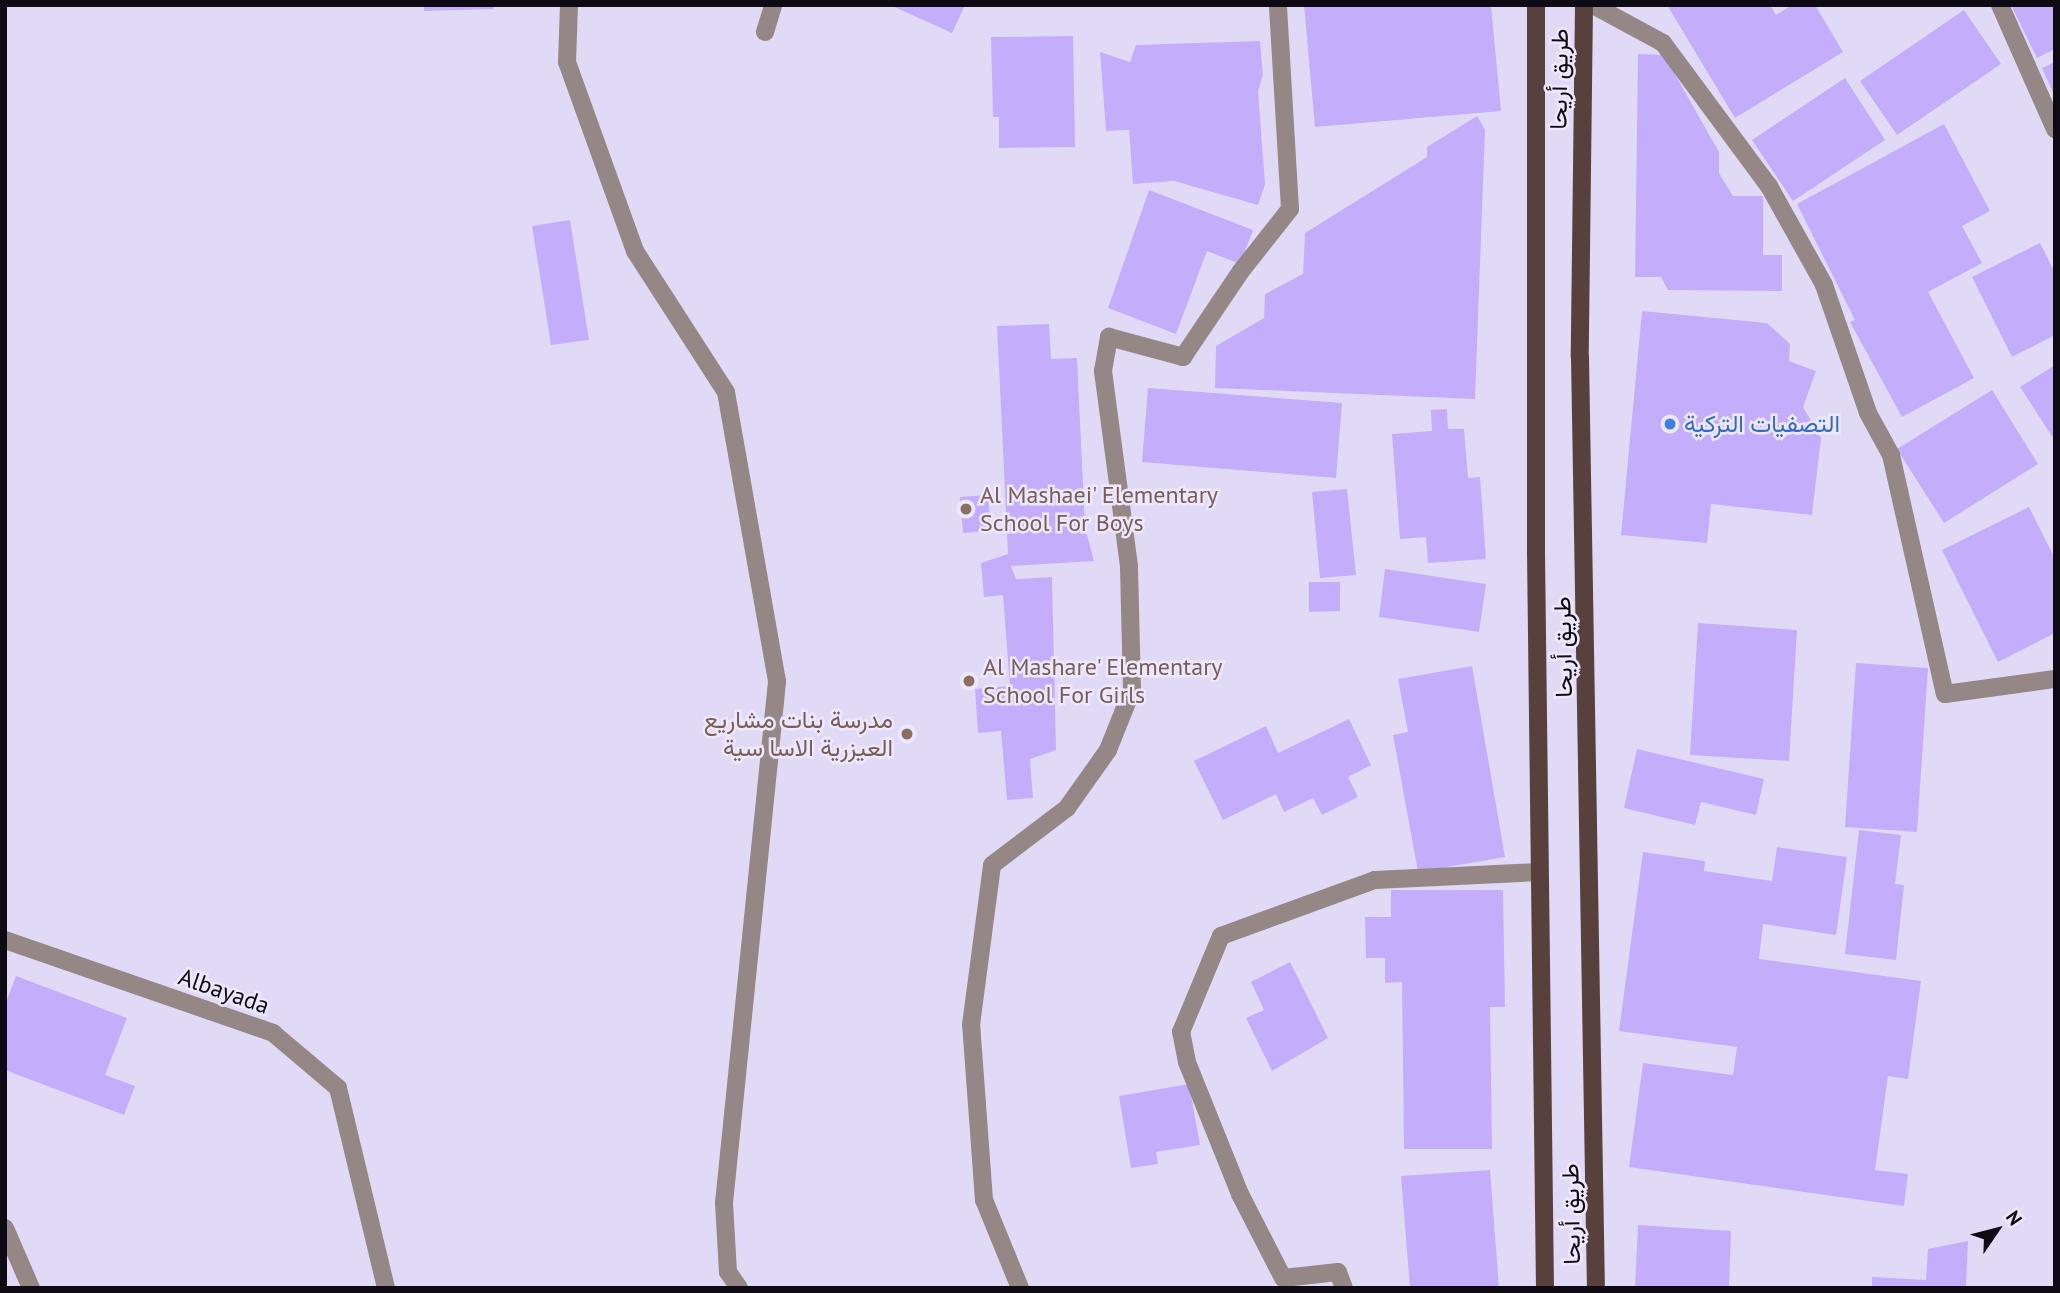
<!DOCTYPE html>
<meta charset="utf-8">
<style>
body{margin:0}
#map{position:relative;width:2060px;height:1293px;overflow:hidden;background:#e1daf6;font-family:"PT Sans",Vazirmatn,sans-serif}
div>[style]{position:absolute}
.building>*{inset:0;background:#c4aefc}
.minor>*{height:18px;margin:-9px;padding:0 9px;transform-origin:9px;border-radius:9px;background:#958785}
.major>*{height:18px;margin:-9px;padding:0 9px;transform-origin:9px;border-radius:9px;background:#58413d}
.dots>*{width:19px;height:19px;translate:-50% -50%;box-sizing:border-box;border:4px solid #eee8fe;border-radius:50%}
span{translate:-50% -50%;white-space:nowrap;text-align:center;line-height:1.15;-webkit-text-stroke:5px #eee8fe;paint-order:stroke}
.street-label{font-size:24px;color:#0d0a13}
.shop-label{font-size:24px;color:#366cbe}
.left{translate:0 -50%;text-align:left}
.education-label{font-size:24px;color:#785e54}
.right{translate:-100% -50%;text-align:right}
.frame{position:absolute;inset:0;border:7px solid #0d0a13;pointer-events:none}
.north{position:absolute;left:1962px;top:1195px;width:70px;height:70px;-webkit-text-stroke:5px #eee8fe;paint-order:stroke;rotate:55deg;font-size:19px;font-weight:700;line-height:28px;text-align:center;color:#0d0a13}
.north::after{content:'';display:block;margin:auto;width:24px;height:32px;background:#0d0a13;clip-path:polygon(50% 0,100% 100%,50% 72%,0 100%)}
</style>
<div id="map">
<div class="building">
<div style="clip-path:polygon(424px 5px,493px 5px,493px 9px,424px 11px)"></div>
<div style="clip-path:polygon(890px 5px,965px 5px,952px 33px)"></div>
<div style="clip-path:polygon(1304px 5px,1491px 5px,1501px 111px,1315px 127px)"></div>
<div style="clip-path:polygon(1667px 5px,1770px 5px,1776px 15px,1792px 5px,1815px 5px,1843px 52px,1735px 118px)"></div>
<div style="clip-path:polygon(2011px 5px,2055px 5px,2055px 49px,2037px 58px)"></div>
<div style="clip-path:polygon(1964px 10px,2001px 64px,1897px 135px,1860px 81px)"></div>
<div style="clip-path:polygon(1073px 36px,1075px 147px,999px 148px,999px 117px,993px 117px,991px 37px)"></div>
<div style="clip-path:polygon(1260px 41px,1263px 75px,1258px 91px,1265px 184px,1258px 205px,1174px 181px,1133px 184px,1129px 130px,1106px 131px,1100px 52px,1130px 62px,1136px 45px)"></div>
<div style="clip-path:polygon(1638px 54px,1664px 55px,1719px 152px,1719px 173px,1733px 196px,1763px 196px,1763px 255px,1782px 255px,1782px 291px,1668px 290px,1661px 277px,1635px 277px)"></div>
<div style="clip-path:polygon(2055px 62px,2055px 97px,2042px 68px)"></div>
<div style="clip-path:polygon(1845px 78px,1885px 140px,1793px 201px,1752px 140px)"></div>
<div style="clip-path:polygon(1477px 116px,1485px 130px,1475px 399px,1215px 388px,1216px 346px,1264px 318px,1265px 294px,1303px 274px,1305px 233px,1427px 157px,1427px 147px)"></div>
<div style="clip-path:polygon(1944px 124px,1990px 211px,1962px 226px,1982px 263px,1928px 292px,1974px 378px,1902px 417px,1850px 322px,1855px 320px,1797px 204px)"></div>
<div style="clip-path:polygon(1149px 190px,1253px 230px,1240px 264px,1207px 251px,1176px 334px,1108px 308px)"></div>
<div style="clip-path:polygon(570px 220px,589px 340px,551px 345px,532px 226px)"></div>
<div style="clip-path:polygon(2040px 243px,2055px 273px,2055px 335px,2012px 357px,1972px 277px)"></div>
<div style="clip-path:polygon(1642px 311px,1767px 323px,1790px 344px,1789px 361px,1816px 371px,1803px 407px,1821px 438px,1812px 515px,1711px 504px,1707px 543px,1621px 535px)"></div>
<div style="clip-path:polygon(1049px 324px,1051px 359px,1077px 358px,1085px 527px,1094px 561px,1011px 566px,1016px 579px,1052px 577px,1056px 750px,1030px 759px,1033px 798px,1007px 800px,1001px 731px,978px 733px,975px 689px,1010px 686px,1003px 595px,984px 597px,981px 563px,1008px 554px,997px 326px)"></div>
<div style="clip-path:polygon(2055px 365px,2055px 441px,2020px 387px)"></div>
<div style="clip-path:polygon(1148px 388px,1342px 403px,1336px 478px,1142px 462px)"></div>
<div style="clip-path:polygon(1992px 390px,2038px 464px,1944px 523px,1897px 449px)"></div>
<div style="clip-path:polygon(1447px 409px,1448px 429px,1464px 429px,1468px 478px,1480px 477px,1486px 559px,1428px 563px,1426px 537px,1400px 539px,1392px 434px,1432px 431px,1431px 410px)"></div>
<div style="clip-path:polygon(1347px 489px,1356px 575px,1320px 578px,1312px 492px)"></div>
<div style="clip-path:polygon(988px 495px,991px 531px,963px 533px,960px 497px)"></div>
<div style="clip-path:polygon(2029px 507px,2055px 559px,2055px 633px,1998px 662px,1942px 550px)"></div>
<div style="clip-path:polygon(1385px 569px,1486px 584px,1479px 632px,1379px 617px)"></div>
<div style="clip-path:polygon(1309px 582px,1340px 582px,1340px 611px,1309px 612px)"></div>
<div style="clip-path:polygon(1698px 623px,1797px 630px,1789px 761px,1690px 755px)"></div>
<div style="clip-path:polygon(1856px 663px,1928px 668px,1917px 832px,1845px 827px)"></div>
<div style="clip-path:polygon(1472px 666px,1505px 857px,1418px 872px,1393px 735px,1408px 732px,1398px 679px)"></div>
<div style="clip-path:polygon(1349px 719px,1371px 765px,1348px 777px,1358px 797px,1322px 815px,1313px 798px,1284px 812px,1276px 794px,1223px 820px,1194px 761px,1266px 726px,1278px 753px)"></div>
<div style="clip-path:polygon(1637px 749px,1764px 779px,1756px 815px,1701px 802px,1695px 825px,1624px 808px)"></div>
<div style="clip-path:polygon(1859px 830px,1901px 835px,1895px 884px,1904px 885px,1896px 960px,1845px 954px)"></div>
<div style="clip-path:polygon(1777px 847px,1847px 857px,1836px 935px,1763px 924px,1759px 959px,1921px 981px,1908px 1079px,1888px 1076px,1875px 1170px,1908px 1174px,1904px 1206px,1629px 1167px,1643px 1063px,1733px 1075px,1737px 1047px,1619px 1031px,1643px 852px,1705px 861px,1704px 871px,1772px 881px)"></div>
<div style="clip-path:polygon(1391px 890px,1503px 890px,1505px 1007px,1490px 1007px,1492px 1149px,1404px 1149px,1402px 982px,1385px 983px,1385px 958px,1366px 958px,1365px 917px,1391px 917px)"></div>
<div style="clip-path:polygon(1290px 962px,1328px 1038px,1272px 1071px,1246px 1018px,1264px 1010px,1251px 982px)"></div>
<div style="clip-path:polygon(16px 976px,127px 1018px,105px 1075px,135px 1086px,124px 1115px,5px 1070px,5px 1005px)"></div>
<div style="clip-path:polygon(1189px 1084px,1200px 1145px,1156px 1152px,1158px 1164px,1131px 1168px,1119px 1096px)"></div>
<div style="clip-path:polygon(1490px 1170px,1499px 1288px,1410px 1288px,1401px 1176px)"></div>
<div style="clip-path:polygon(1638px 1225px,1731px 1231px,1729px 1288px,1635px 1288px)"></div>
<div style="clip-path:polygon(1968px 1241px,1966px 1288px,1872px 1288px,1872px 1277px,1926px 1280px,1928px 1249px)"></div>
</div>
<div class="minor">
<div style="left:569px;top:5px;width:57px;rotate:92deg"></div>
<div style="left:567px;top:62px;width:201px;rotate:70.2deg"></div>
<div style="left:635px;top:251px;width:168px;rotate:57.2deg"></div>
<div style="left:726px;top:392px;width:294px;rotate:80deg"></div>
<div style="left:777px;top:682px;width:524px;rotate:95.81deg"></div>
<div style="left:724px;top:1203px;width:69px;rotate:86.7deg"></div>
<div style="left:728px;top:1272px;width:19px;rotate:55deg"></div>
<div style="left:1593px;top:5px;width:80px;rotate:28.5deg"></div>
<div style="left:1663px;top:43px;width:178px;rotate:53.5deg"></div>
<div style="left:1769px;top:186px;width:113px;rotate:60.9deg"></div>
<div style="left:1824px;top:285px;width:135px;rotate:71deg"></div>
<div style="left:1868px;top:413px;width:48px;rotate:61.3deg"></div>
<div style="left:1891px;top:455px;width:245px;rotate:77.3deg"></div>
<div style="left:1945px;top:694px;width:111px;rotate:-7.8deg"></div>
<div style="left:2000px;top:5px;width:136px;rotate:66.1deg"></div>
<div style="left:765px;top:32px;width:28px;rotate:-73deg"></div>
<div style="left:5px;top:940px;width:284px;rotate:19.1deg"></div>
<div style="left:273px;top:1033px;width:85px;rotate:40.2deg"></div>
<div style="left:338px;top:1088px;width:206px;rotate:76.5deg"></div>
<div style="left:5px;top:1228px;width:65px;rotate:66.6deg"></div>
<div style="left:1020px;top:1288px;width:95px;rotate:-112.2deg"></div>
<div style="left:984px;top:1200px;width:175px;rotate:-94.2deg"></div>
<div style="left:971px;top:1025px;width:161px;rotate:-82.5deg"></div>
<div style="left:992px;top:865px;width:94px;rotate:-37.2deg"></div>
<div style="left:1067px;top:808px;width:71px;rotate:-54.7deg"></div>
<div style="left:1108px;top:750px;width:65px;rotate:-68.2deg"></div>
<div style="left:1132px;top:690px;width:124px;rotate:-91.4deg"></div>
<div style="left:1129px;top:566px;width:197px;rotate:-97.6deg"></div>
<div style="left:1103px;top:371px;width:35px;rotate:-80deg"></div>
<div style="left:1109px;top:337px;width:77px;rotate:15.1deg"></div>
<div style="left:1183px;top:357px;width:104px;rotate:-56deg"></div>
<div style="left:1241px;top:271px;width:79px;rotate:-51.7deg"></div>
<div style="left:1290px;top:209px;width:204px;rotate:-93.4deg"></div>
<div style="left:1344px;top:1288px;width:17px;rotate:-111deg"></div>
<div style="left:1338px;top:1272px;width:55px;rotate:173.8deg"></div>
<div style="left:1283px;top:1278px;width:94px;rotate:-117.1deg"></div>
<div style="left:1240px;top:1194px;width:142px;rotate:-111.9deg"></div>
<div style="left:1187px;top:1062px;width:31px;rotate:-101deg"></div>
<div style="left:1181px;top:1032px;width:104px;rotate:-67.4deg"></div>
<div style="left:1221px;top:936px;width:164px;rotate:-20deg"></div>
<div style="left:1375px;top:880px;width:164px;rotate:-2.8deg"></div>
</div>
<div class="major">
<div style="left:1536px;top:5px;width:548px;rotate:90deg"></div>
<div style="left:1536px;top:553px;width:735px;rotate:89.3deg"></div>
<div style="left:1584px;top:5px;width:352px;rotate:90.7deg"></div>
<div style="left:1580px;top:357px;width:931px;rotate:89.02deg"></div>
</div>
<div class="dots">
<div style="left:1670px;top:424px;background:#3f7fe0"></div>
<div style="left:966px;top:509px;background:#8d6e63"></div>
<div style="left:969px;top:681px;background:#8d6e63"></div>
<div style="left:907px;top:734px;background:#8d6e63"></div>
</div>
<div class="street-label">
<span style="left:1559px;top:79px;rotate:-89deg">طريق أريحا</span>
<span style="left:1563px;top:647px;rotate:-91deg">طريق أريحا</span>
<span style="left:224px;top:991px;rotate:19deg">Albayada</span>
<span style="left:1571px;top:1214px;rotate:-91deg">طريق أريحا</span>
</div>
<div class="shop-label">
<span class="left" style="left:1684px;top:424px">التصفيات التركية</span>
</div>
<div class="education-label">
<span class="left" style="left:980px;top:509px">Al Mashaei' Elementary<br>School For Boys</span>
<span class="left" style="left:983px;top:681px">Al Mashare' Elementary<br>School For Girls</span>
<span class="right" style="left:893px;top:734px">مدرسة بنات مشاريع<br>العيزرية الاسا سية</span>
</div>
<div class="frame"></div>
<div class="north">N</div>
</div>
